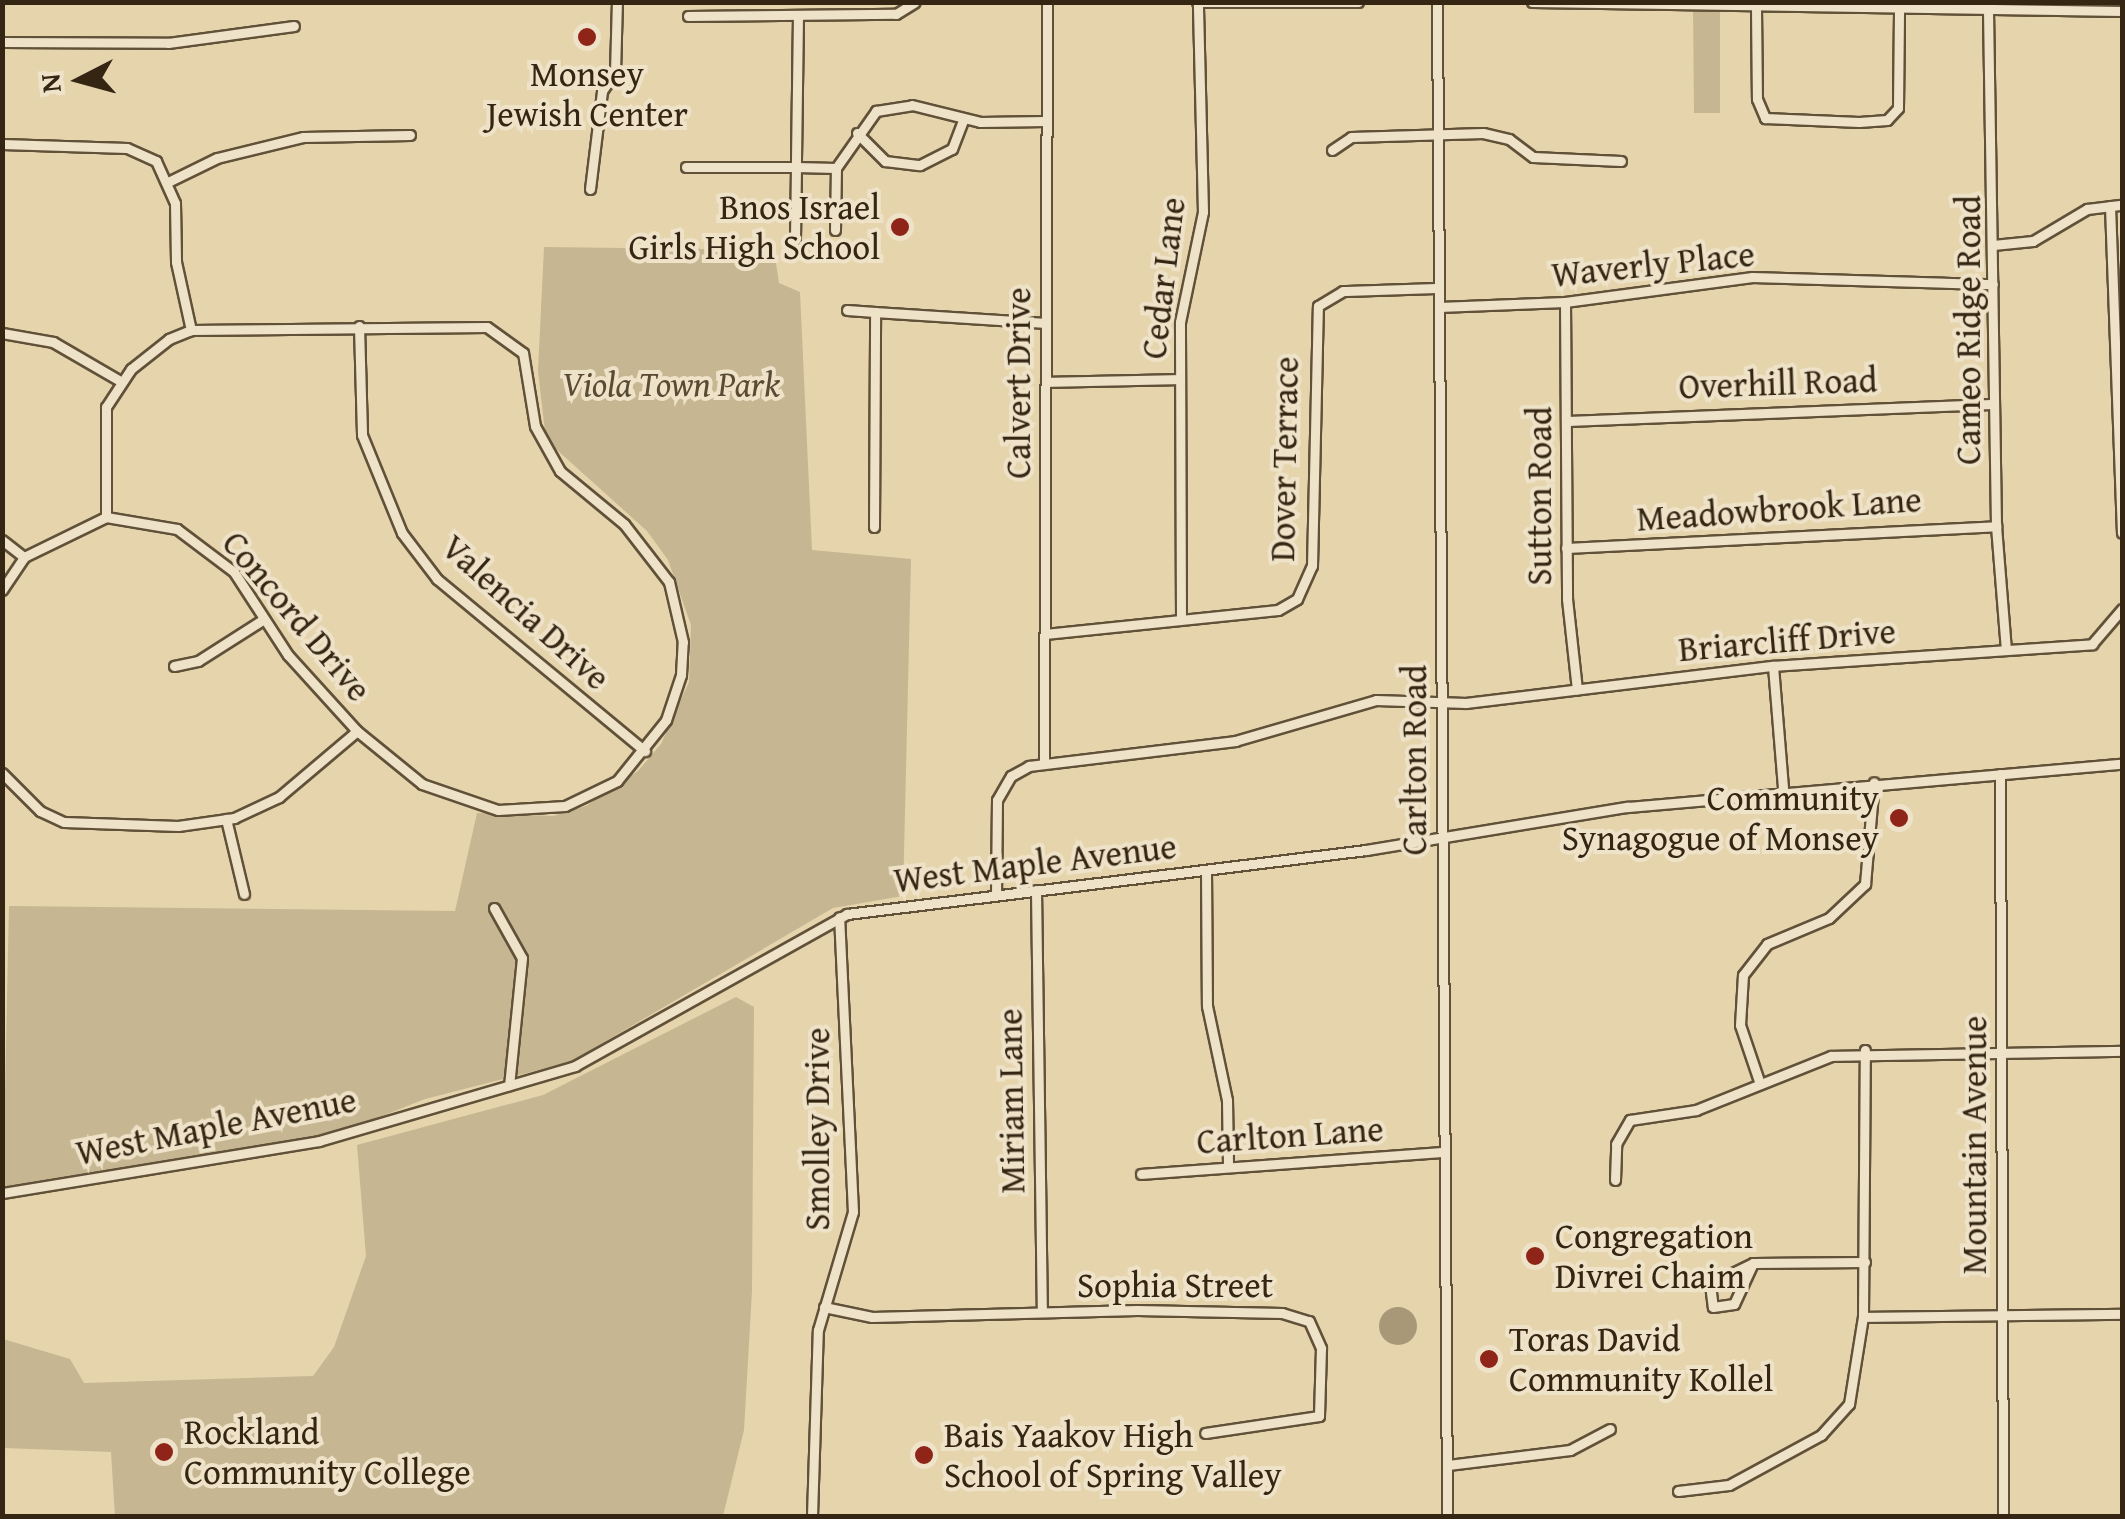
<!DOCTYPE html>
<style>
body{margin:0}
#map{position:relative;width:2125px;height:1519px;overflow:hidden;background:#e5d4ac;font-family:"Gentium Book Plus",serif}
div>[style]{position:absolute}
.green>*{inset:0;background:#c7b692}
.water>*{inset:0;background:#a99878}
.round{border-radius:50%}
.roads{filter:drop-shadow(2px 0 #615139) drop-shadow(-2px 0 #615139) drop-shadow(0 2px #615139) drop-shadow(0 -2px #615139)}
.street>*{height:9px;margin:-4.5px;padding:0 4.5px;transform-origin:4.5px;border-radius:4.5px;background:#eee3c9}
.dots>*{width:28px;height:28px;translate:-50% -50%;box-sizing:border-box;border:5px solid #eee3c9;border-radius:50%}
span{translate:-50% -50%;white-space:nowrap;text-align:center;line-height:1.15;-webkit-text-stroke:8px #eee3c9;paint-order:stroke}
.poi-label{font-size:35px;color:#352513}
.right{translate:-100% -50%;text-align:right}
.left{translate:0 -50%;text-align:left}
.street-label{font-size:35px;color:#352513}
.park-label{font-size:35px;color:#5a4933;font-style:italic}
.frame{position:absolute;inset:0;border:5px solid #352513;pointer-events:none}
.north{position:absolute;left:30px;top:30px;width:100px;height:100px;-webkit-text-stroke:8px #eee3c9;paint-order:stroke;rotate:264deg;font-size:28px;font-weight:700;line-height:40px;text-align:center;color:#352513}
.north::after{content:'';display:block;margin:auto;width:35px;height:45px;background:#352513;clip-path:polygon(50% 0,100% 100%,50% 72%,0 100%)}
</style>
<div id="map">
<div class="green">
<div style="clip-path:polygon(1693px 5px,1720px 7px,1720px 113px,1694px 113px)"></div>
<div style="clip-path:polygon(544px 247px,774px 250px,779px 283px,800px 292px,812px 550px,911px 559px,903px 896px,833px 908px,570px 1062px,425px 1099px,319px 1141px,3px 1188px,9px 906px,455px 911px,477px 813px,553px 816px,586px 806px,638px 771px,661px 744px,689px 682px,691px 625px,668px 560px,647px 531px,546px 440px,538px 371px)"></div>
<div style="clip-path:polygon(736px 997px,754px 1007px,752px 1291px,744px 1430px,723px 1516px,115px 1516px,111px 1452px,3px 1448px,3px 1339px,70px 1359px,84px 1383px,313px 1376px,334px 1347px,366px 1256px,357px 1145px,543px 1095px)"></div>
</div>
<div class="water">
<div class="round" style="left:1379px;top:1307px;width:38px;height:38px"></div>
</div>
<div class="roads">
<div class="street">
<div style="left:1197px;top:2px;width:161px"></div>
<div style="left:1437px;top:2px;width:1514px;rotate:89.62deg"></div>
<div style="left:1532px;top:2px;width:590px;rotate:0.87deg"></div>
<div style="left:1756px;top:8px;width:91px;rotate:89.4deg"></div>
<div style="left:1757px;top:99px;width:21px;rotate:67deg"></div>
<div style="left:1765px;top:118px;width:94px;rotate:2.4deg"></div>
<div style="left:1859px;top:122px;width:28px;rotate:-4deg"></div>
<div style="left:1887px;top:120px;width:16px;rotate:-47deg"></div>
<div style="left:1898px;top:108px;width:99px;rotate:-89.4deg"></div>
<div style="left:1988px;top:10px;width:516px;rotate:89.11deg"></div>
<div style="left:1996px;top:526px;width:124px;rotate:85.4deg"></div>
<div style="left:688px;top:16px;width:208px;rotate:-0.6deg"></div>
<div style="left:896px;top:14px;width:22px;rotate:-32deg"></div>
<div style="left:798px;top:16px;width:151px;rotate:90.8deg"></div>
<div style="left:796px;top:167px;width:40px;rotate:1.4deg"></div>
<div style="left:2px;top:42px;width:166px;rotate:0.3deg"></div>
<div style="left:168px;top:43px;width:127px;rotate:-7.7deg"></div>
<div style="left:857px;top:133px;width:40px;rotate:45deg"></div>
<div style="left:885px;top:161px;width:35px;rotate:7deg"></div>
<div style="left:920px;top:165px;width:36px;rotate:-27deg"></div>
<div style="left:952px;top:149px;width:31px;rotate:-69deg"></div>
<div style="left:2px;top:144px;width:125px;rotate:1.8deg"></div>
<div style="left:127px;top:148px;width:32px;rotate:24deg"></div>
<div style="left:156px;top:161px;width:46px;rotate:65.7deg"></div>
<div style="left:175px;top:203px;width:59px;rotate:89deg"></div>
<div style="left:176px;top:262px;width:70px;rotate:77.6deg"></div>
<div style="left:1332px;top:150px;width:23px;rotate:-34deg"></div>
<div style="left:1351px;top:137px;width:132px;rotate:-1.7deg"></div>
<div style="left:1483px;top:133px;width:27px;rotate:13deg"></div>
<div style="left:1509px;top:139px;width:30px;rotate:37deg"></div>
<div style="left:1533px;top:157px;width:88px;rotate:2.6deg"></div>
<div style="left:686px;top:167px;width:110px"></div>
<div style="left:796px;top:167px;width:71px;rotate:90.8deg"></div>
<div style="left:170px;top:181px;width:52px;rotate:-26.1deg"></div>
<div style="left:217px;top:158px;width:89px;rotate:-13.7deg"></div>
<div style="left:303px;top:137px;width:107px;rotate:-1.1deg"></div>
<div style="left:590px;top:189px;width:99px;rotate:-83deg"></div>
<div style="left:602px;top:91px;width:23px;rotate:-56deg"></div>
<div style="left:615px;top:72px;width:70px;rotate:-88.4deg"></div>
<div style="left:2110px;top:206px;width:327px;rotate:87.9deg"></div>
<div style="left:835px;top:230px;width:62px;rotate:-89.1deg"></div>
<div style="left:836px;top:168px;width:70px;rotate:-54.9deg"></div>
<div style="left:876px;top:111px;width:36px;rotate:-9deg"></div>
<div style="left:912px;top:105px;width:70px;rotate:14deg"></div>
<div style="left:980px;top:122px;width:66px;rotate:-0.9deg"></div>
<div style="left:1993px;top:245px;width:40px;rotate:-5.7deg"></div>
<div style="left:2033px;top:241px;width:63px;rotate:-30.7deg"></div>
<div style="left:2087px;top:209px;width:35px;rotate:-7deg"></div>
<div style="left:1565px;top:302px;width:297px;rotate:89.6deg"></div>
<div style="left:1567px;top:599px;width:91px;rotate:83.7deg"></div>
<div style="left:1439px;top:307px;width:126px;rotate:-2.3deg"></div>
<div style="left:1565px;top:302px;width:189px;rotate:-7.6deg"></div>
<div style="left:1752px;top:277px;width:241px;rotate:1.7deg"></div>
<div style="left:847px;top:310px;width:28px;rotate:4deg"></div>
<div style="left:359px;top:326px;width:109px;rotate:88.4deg"></div>
<div style="left:362px;top:435px;width:106px;rotate:67.8deg"></div>
<div style="left:402px;top:533px;width:58px;rotate:52.7deg"></div>
<div style="left:437px;top:579px;width:270px;rotate:39.6deg"></div>
<div style="left:2px;top:333px;width:52px;rotate:10deg"></div>
<div style="left:53px;top:342px;width:78px;rotate:30.2deg"></div>
<div style="left:1046px;top:382px;width:133px;rotate:-1.3deg"></div>
<div style="left:1566px;top:421px;width:427px;rotate:-2.3deg"></div>
<div style="left:874px;top:527px;width:215px;rotate:-89.7deg"></div>
<div style="left:875px;top:312px;width:171px;rotate:3.7deg"></div>
<div style="left:2px;top:540px;width:28px;rotate:38deg"></div>
<div style="left:24px;top:557px;width:91px;rotate:-26deg"></div>
<div style="left:106px;top:517px;width:72px;rotate:9.6deg"></div>
<div style="left:177px;top:529px;width:71px;rotate:37deg"></div>
<div style="left:234px;top:572px;width:99px;rotate:57deg"></div>
<div style="left:288px;top:655px;width:103px;rotate:47.8deg"></div>
<div style="left:357px;top:731px;width:84px;rotate:39.2deg"></div>
<div style="left:422px;top:784px;width:80px;rotate:18.9deg"></div>
<div style="left:498px;top:810px;width:67px;rotate:-3.4deg"></div>
<div style="left:565px;top:806px;width:58px;rotate:-25.7deg"></div>
<div style="left:617px;top:781px;width:78px;rotate:-51.2deg"></div>
<div style="left:666px;top:720px;width:47px;rotate:-71.6deg"></div>
<div style="left:681px;top:675px;width:33px;rotate:-87deg"></div>
<div style="left:683px;top:642px;width:62px;rotate:-103.1deg"></div>
<div style="left:669px;top:582px;width:73px;rotate:-127.8deg"></div>
<div style="left:624px;top:524px;width:83px;rotate:-140.4deg"></div>
<div style="left:560px;top:471px;width:51px;rotate:-119.1deg"></div>
<div style="left:535px;top:426px;width:74px;rotate:-99.3deg"></div>
<div style="left:523px;top:353px;width:44px;rotate:-144.2deg"></div>
<div style="left:487px;top:327px;width:296px;rotate:179.4deg"></div>
<div style="left:191px;top:330px;width:24px;rotate:158deg"></div>
<div style="left:169px;top:339px;width:48px;rotate:141.7deg"></div>
<div style="left:131px;top:369px;width:45px;rotate:123.3deg"></div>
<div style="left:106px;top:407px;width:110px;rotate:90deg"></div>
<div style="left:1566px;top:548px;width:431px;rotate:-2.9deg"></div>
<div style="left:2px;top:590px;width:40px;rotate:-56deg"></div>
<div style="left:1181px;top:619px;width:297px;rotate:-90.2deg"></div>
<div style="left:1180px;top:322px;width:112px;rotate:-78.2deg"></div>
<div style="left:1203px;top:212px;width:209px;rotate:-91.4deg"></div>
<div style="left:1045px;top:634px;width:234px;rotate:-5.9deg"></div>
<div style="left:1278px;top:610px;width:22px;rotate:-30deg"></div>
<div style="left:1297px;top:599px;width:36px;rotate:-66deg"></div>
<div style="left:1312px;top:566px;width:260px;rotate:-88.7deg"></div>
<div style="left:1318px;top:306px;width:29px;rotate:-31deg"></div>
<div style="left:1343px;top:291px;width:96px;rotate:-1.8deg"></div>
<div style="left:174px;top:666px;width:25px;rotate:-12deg"></div>
<div style="left:198px;top:661px;width:78px;rotate:-32.5deg"></div>
<div style="left:1773px;top:666px;width:122px;rotate:85.3deg"></div>
<div style="left:1044px;top:763px;width:761px;rotate:-89.77deg"></div>
<div style="left:2px;top:773px;width:54px;rotate:45deg"></div>
<div style="left:40px;top:811px;width:26px;rotate:25deg"></div>
<div style="left:64px;top:822px;width:114px;rotate:2deg"></div>
<div style="left:178px;top:826px;width:57px;rotate:-8.1deg"></div>
<div style="left:234px;top:818px;width:50px;rotate:-25deg"></div>
<div style="left:279px;top:797px;width:102px;rotate:-40.2deg"></div>
<div style="left:2000px;top:774px;width:742px;rotate:89.77deg"></div>
<div style="left:226px;top:819px;width:77px;rotate:76.5deg"></div>
<div style="left:1206px;top:870px;width:136px;rotate:89.6deg"></div>
<div style="left:1207px;top:1006px;width:96px;rotate:78deg"></div>
<div style="left:1227px;top:1100px;width:66px;rotate:89.1deg"></div>
<div style="left:1036px;top:890px;width:422px;rotate:89.2deg"></div>
<div style="left:996px;top:895px;width:95px;rotate:-89.4deg"></div>
<div style="left:997px;top:800px;width:28px;rotate:-60deg"></div>
<div style="left:1011px;top:776px;width:21px;rotate:-29deg"></div>
<div style="left:1029px;top:766px;width:208px;rotate:-6.9deg"></div>
<div style="left:1235px;top:741px;width:147px;rotate:-16.2deg"></div>
<div style="left:1376px;top:700px;width:90px;rotate:1.9deg"></div>
<div style="left:1466px;top:703px;width:309px;rotate:-6.9deg"></div>
<div style="left:1773px;top:666px;width:320px;rotate:-3.9deg"></div>
<div style="left:2092px;top:644px;width:46px;rotate:-49.4deg"></div>
<div style="left:494px;top:908px;width:57px;rotate:60.8deg"></div>
<div style="left:522px;top:958px;width:128px;rotate:95.8deg"></div>
<div style="left:1760px;top:1084px;width:62px;rotate:-108.7deg"></div>
<div style="left:1740px;top:1025px;width:50px;rotate:-86.6deg"></div>
<div style="left:1743px;top:975px;width:39px;rotate:-52deg"></div>
<div style="left:1767px;top:944px;width:67px;rotate:-22.8deg"></div>
<div style="left:1829px;top:918px;width:50px;rotate:-43.4deg"></div>
<div style="left:1865px;top:884px;width:102px;rotate:-85deg"></div>
<div style="left:1141px;top:1174px;width:304px;rotate:-4.2deg"></div>
<div style="left:1615px;top:1180px;width:36px;rotate:-88deg"></div>
<div style="left:1616px;top:1144px;width:28px;rotate:-60deg"></div>
<div style="left:1630px;top:1120px;width:67px;rotate:-8.6deg"></div>
<div style="left:1696px;top:1110px;width:145px;rotate:-21.8deg"></div>
<div style="left:1831px;top:1056px;width:291px;rotate:-1deg"></div>
<div style="left:2px;top:1193px;width:321px;rotate:-9.3deg"></div>
<div style="left:319px;top:1141px;width:267px;rotate:-16.3deg"></div>
<div style="left:575px;top:1066px;width:312px;rotate:-29.2deg"></div>
<div style="left:847px;top:914px;width:523px;rotate:-7.03deg"></div>
<div style="left:1366px;top:850px;width:265px;rotate:-9.4deg"></div>
<div style="left:1627px;top:807px;width:497px;rotate:-5deg"></div>
<div style="left:1753px;top:1263px;width:48px;rotate:154deg"></div>
<div style="left:1710px;top:1284px;width:23px;rotate:83deg"></div>
<div style="left:1713px;top:1307px;width:21px;rotate:-8deg"></div>
<div style="left:1734px;top:1304px;width:45px;rotate:-65.1deg"></div>
<div style="left:1753px;top:1263px;width:112px;rotate:-0.5deg"></div>
<div style="left:824px;top:1307px;width:49px;rotate:11.8deg"></div>
<div style="left:872px;top:1317px;width:265px;rotate:-1.5deg"></div>
<div style="left:1137px;top:1310px;width:145px;rotate:1.2deg"></div>
<div style="left:1282px;top:1313px;width:28px;rotate:17deg"></div>
<div style="left:1309px;top:1321px;width:30px;rotate:66deg"></div>
<div style="left:1321px;top:1348px;width:68px;rotate:91.7deg"></div>
<div style="left:1319px;top:1416px;width:115px;rotate:171.5deg"></div>
<div style="left:1863px;top:1317px;width:259px;rotate:-0.7deg"></div>
<div style="left:1448px;top:1465px;width:123px;rotate:-7deg"></div>
<div style="left:1570px;top:1450px;width:45px;rotate:-27.7deg"></div>
<div style="left:1678px;top:1491px;width:51px;rotate:-6.7deg"></div>
<div style="left:1729px;top:1485px;width:105px;rotate:-28.5deg"></div>
<div style="left:1821px;top:1435px;width:42px;rotate:-47.9deg"></div>
<div style="left:1849px;top:1404px;width:88px;rotate:-80.9deg"></div>
<div style="left:1863px;top:1317px;width:267px;rotate:-89.6deg"></div>
<div style="left:812px;top:1516px;width:186px;rotate:-88.2deg"></div>
<div style="left:818px;top:1330px;width:123px;rotate:-73.5deg"></div>
<div style="left:853px;top:1212px;width:295px;rotate:-92.7deg"></div>
</div>
</div>
<div class="dots">
<div style="left:587px;top:37px;background:#8f2418"></div>
<div style="left:900px;top:227px;background:#8f2418"></div>
<div style="left:1899px;top:818px;background:#8f2418"></div>
<div style="left:1535px;top:1256px;background:#8f2418"></div>
<div style="left:1489px;top:1359px;background:#8f2418"></div>
<div style="left:164px;top:1452px;background:#8f2418"></div>
<div style="left:924px;top:1455px;background:#8f2418"></div>
</div>
<div class="poi-label">
<span style="left:587px;top:94px">Monsey<br>Jewish Center</span>
<span class="right" style="left:880px;top:227px">Bnos Israel<br>Girls High School</span>
<span class="right" style="left:1879px;top:818px">Community<br>Synagogue of Monsey</span>
<span class="left" style="left:1555px;top:1256px">Congregation<br>Divrei Chaim</span>
<span class="left" style="left:1509px;top:1359px">Toras David<br>Community Kollel</span>
<span class="left" style="left:184px;top:1452px">Rockland<br>Community College</span>
<span class="left" style="left:944px;top:1455px">Bais Yaakov High<br>School of Spring Valley</span>
</div>
<div class="street-label">
<span style="left:1653px;top:264px;rotate:-6deg">Waverly Place</span>
<span style="left:1163px;top:278px;rotate:-83deg">Cedar Lane</span>
<span style="left:1968px;top:330px;rotate:-90deg">Cameo Ridge Road</span>
<span style="left:1018px;top:383px;rotate:-90deg">Calvert Drive</span>
<span style="left:1778px;top:383px;rotate:-2deg">Overhill Road</span>
<span style="left:1284px;top:459px;rotate:-89deg">Dover Terrace</span>
<span style="left:1539px;top:496px;rotate:-90deg">Sutton Road</span>
<span style="left:1779px;top:509px;rotate:-4deg">Meadowbrook Lane</span>
<span style="left:526px;top:612px;rotate:42deg">Valencia Drive</span>
<span style="left:297px;top:616px;rotate:50deg">Concord Drive</span>
<span style="left:1787px;top:640px;rotate:-5deg">Briarcliff Drive</span>
<span style="left:1414px;top:760px;rotate:-90deg">Carlton Road</span>
<span style="left:1035px;top:863px;rotate:-7deg">West Maple Avenue</span>
<span style="left:1011px;top:1101px;rotate:-91deg">Miriam Lane</span>
<span style="left:216px;top:1126px;rotate:-11deg">West Maple Avenue</span>
<span style="left:817px;top:1129px;rotate:-90deg">Smolley Drive</span>
<span style="left:1290px;top:1135px;rotate:-4deg">Carlton Lane</span>
<span style="left:1974px;top:1145px;rotate:-90deg">Mountain Avenue</span>
<span style="left:1175px;top:1285px">Sophia Street</span>
</div>
<div class="park-label">
<span style="left:671px;top:384px">Viola Town Park</span>
</div>
<div class="frame"></div>
<div class="north">N</div>
</div>
